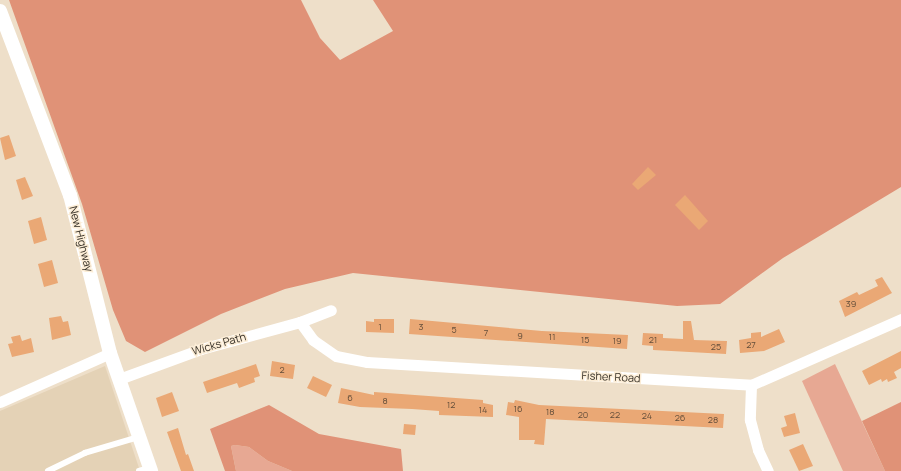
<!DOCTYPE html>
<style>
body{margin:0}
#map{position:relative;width:901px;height:471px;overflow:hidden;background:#eedfc9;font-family:Manrope,sans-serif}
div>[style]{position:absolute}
.built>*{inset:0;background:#e4d2b6}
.green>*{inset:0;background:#e7a893}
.forest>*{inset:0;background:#e09277}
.building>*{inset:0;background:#eaa875}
.service>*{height:5.5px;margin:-2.75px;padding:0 2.75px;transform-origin:2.75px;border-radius:2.75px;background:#fff}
.minor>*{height:11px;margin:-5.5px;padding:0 5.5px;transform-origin:5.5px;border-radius:5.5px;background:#fff}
.tertiary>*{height:14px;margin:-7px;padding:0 7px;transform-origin:7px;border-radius:7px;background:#fff}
span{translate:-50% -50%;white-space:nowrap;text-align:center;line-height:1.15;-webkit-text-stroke:3px #fcedd6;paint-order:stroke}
.number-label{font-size:9px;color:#634e3a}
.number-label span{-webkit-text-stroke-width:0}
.street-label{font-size:11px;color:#363027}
</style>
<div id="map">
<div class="built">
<div style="clip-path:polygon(105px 366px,140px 471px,0 471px,0 411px)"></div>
</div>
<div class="green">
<div style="clip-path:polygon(835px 364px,885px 471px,843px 471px,802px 381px)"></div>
<div style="clip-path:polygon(235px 445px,249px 447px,268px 461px,292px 471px,236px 471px,231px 446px)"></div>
</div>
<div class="forest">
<div style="clip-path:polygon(9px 0,301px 0,320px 38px,340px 60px,393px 31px,373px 0,901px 0,901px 187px,783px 258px,720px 304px,677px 306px,353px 273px,285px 289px,221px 314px,145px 352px,126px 341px,113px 310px,82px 204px)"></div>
<div style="clip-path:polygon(901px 402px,901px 471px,885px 471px,862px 421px)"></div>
<div style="clip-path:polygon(269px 405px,319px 434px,401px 449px,403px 471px,292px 471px,268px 461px,249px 447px,235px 445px,231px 446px,236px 471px,225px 471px,210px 429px)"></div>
</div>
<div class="building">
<div style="clip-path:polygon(9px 135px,16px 156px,5px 160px,0 138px)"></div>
<div style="clip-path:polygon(648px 167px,656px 175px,638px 190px,632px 184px)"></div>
<div style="clip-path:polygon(25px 177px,33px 196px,22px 200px,16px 180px)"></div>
<div style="clip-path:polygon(685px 195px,708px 221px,699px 230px,675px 205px)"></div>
<div style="clip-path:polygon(41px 217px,47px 240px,34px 244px,28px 221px)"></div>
<div style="clip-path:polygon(52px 260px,58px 283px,44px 287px,38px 264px)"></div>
<div style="clip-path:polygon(882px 277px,892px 293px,845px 317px,839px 301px,857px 292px,859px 295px,878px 286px,875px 280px)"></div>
<div style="clip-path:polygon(61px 316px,63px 322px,68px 321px,71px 335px,52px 340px,49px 318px)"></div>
<div style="clip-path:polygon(374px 319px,394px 319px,394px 333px,366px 332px,366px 321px,374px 322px)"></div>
<div style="clip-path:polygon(410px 319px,542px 331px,628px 335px,627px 349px,409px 334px)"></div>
<div style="clip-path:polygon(683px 321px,691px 321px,694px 340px,727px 341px,726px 354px,653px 350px,653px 346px,642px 345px,643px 333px,663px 334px,663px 338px,683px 339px)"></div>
<div style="clip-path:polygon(779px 329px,785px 342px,764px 351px,740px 353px,739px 340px,751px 338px,751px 333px,761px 332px,761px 337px)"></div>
<div style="clip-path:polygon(20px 335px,22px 341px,31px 338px,34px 352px,12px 357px,8px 344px,13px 343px,11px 337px)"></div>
<div style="clip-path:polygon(901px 351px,901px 368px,894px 372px,897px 378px,888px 382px,887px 379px,882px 382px,881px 379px,869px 385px,862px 371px)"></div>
<div style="clip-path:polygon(272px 361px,295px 365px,293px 379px,270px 376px)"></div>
<div style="clip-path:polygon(256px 364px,260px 376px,254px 378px,255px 382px,239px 388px,237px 383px,207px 393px,203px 382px)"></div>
<div style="clip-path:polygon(313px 376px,332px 385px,326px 397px,307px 388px)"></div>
<div style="clip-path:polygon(341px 388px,374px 395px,374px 392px,483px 400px,483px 403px,493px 405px,493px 417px,439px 415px,439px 411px,412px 409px,360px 407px,338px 403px)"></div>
<div style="clip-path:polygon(172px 392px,179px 411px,162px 417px,156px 398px)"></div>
<div style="clip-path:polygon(515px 400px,539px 405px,724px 414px,723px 428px,546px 419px,544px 445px,534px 444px,535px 440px,519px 440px,519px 417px,506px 415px,508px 402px,514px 403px)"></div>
<div style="clip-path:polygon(795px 413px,800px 433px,784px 437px,781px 428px,787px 426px,784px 416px)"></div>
<div style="clip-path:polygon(404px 424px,416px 425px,415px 435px,403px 434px)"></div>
<div style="clip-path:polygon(178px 428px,186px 455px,188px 454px,194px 471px,181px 471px,172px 446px,167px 432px)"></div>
<div style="clip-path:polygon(803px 444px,813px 466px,799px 471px,789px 450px)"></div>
</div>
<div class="service">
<div style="left:48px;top:471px;width:41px;rotate:-25.9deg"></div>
<div style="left:85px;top:453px;width:56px;rotate:-16.5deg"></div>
<div style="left:139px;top:471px;width:11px;rotate:-15deg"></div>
</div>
<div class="minor">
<div style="left:300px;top:322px;width:22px;rotate:54deg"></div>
<div style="left:313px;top:340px;width:28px;rotate:35deg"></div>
<div style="left:336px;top:356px;width:32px;rotate:11deg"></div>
<div style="left:367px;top:362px;width:385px;rotate:3.4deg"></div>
<div style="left:751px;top:385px;width:164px;rotate:-23.7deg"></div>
<div style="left:119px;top:379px;width:87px;rotate:-20.1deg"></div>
<div style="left:201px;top:349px;width:103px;rotate:-15.3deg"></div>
<div style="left:300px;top:322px;width:33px;rotate:-21deg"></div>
<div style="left:751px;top:385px;width:35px;rotate:92deg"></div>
<div style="left:750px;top:420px;width:31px;rotate:75deg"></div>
<div style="left:758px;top:450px;width:23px;rotate:65deg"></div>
<div style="left:0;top:402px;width:120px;rotate:-24deg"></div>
</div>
<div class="tertiary">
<div style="left:0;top:11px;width:197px;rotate:69.2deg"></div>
<div style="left:70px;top:195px;width:163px;rotate:75.8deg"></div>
<div style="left:110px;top:353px;width:125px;rotate:70.8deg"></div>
</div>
<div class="number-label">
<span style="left:851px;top:304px">39</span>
<span style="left:380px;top:327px">1</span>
<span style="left:421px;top:327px">3</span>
<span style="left:454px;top:330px">5</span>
<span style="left:486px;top:333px">7</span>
<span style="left:520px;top:336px">9</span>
<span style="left:552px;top:337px">11</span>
<span style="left:585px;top:340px">15</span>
<span style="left:653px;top:340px">21</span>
<span style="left:617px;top:341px">19</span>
<span style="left:751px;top:345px">27</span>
<span style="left:716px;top:347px">25</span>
<span style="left:282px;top:370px">2</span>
<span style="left:350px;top:398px">6</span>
<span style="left:385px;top:401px">8</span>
<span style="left:451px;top:405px">12</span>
<span style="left:518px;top:409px">16</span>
<span style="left:483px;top:410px">14</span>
<span style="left:550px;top:412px">18</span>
<span style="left:583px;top:415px">20</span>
<span style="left:615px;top:415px">22</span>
<span style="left:647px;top:416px">24</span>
<span style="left:680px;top:418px">26</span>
<span style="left:713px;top:420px">28</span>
</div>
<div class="street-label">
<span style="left:81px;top:239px;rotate:76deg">New Highway</span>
<span style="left:219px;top:344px;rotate:-16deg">Wicks Path</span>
<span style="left:611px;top:377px;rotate:3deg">Fisher Road</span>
</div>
</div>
